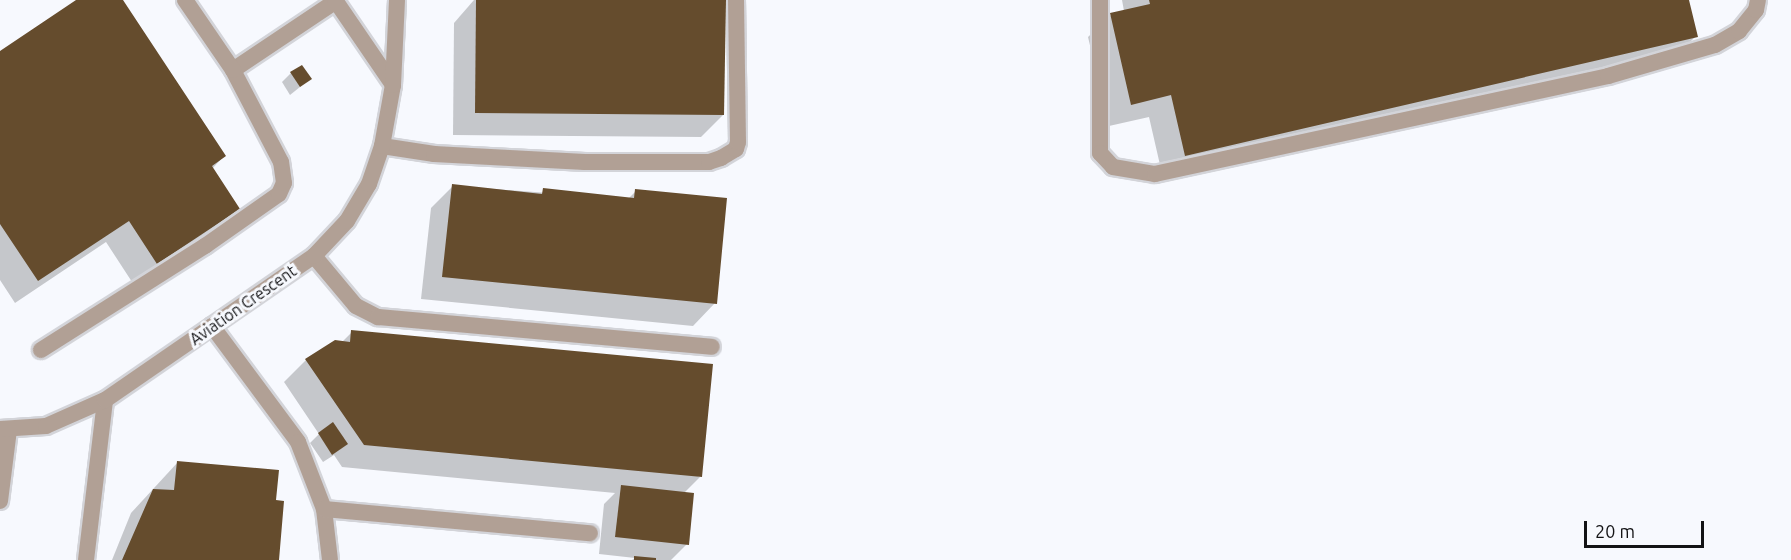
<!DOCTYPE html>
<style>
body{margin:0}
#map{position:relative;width:1791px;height:560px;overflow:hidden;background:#f7f9fe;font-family:Ubuntu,sans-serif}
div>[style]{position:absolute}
.shadow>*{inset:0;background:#0003}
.building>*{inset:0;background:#654c2d}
.roads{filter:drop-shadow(2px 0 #d3d4d9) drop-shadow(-2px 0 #d3d4d9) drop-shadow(0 2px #d3d4d9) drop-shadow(0 -2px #d3d4d9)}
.service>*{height:16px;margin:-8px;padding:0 8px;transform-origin:8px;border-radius:8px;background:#b1a095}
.minor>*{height:16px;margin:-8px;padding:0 8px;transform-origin:8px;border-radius:8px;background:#b1a095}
span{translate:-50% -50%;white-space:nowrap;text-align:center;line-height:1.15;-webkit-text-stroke:6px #f7f9fe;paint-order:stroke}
.street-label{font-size:16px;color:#131315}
.scale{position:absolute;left:1584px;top:521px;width:120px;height:27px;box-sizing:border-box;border:3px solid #131315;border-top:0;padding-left:8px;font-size:18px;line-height:21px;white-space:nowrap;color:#131315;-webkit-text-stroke:4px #f7f9fe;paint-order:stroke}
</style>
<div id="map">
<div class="shadow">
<div style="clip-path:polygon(79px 0,121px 0,224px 156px,212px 169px,238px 209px,216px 231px,134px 285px,106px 242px,15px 303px,0 280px,0 52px)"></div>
<div style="clip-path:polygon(474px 0,704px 0,723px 115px,701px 137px,453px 135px,454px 23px)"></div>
<div style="clip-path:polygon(1122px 0,1688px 0,1696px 36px,1674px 58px,1163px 178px,1149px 117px,1109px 126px,1088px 37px,1111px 15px,1124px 11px)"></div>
<div style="clip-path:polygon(291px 73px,310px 79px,290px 95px,282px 82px)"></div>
<div style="clip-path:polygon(453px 186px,628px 199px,636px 191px,715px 303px,693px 326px,421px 299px,431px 208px)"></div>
<div style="clip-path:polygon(352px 332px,700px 477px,684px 493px,687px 544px,671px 560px,632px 560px,635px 558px,599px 554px,604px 504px,615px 493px,342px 467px,334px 455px,323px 462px,310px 443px,319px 434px,284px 382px,306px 360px,342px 342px)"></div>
<div style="clip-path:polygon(178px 462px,275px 501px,277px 560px,112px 560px,131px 513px)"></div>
</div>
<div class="building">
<div style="clip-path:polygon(76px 0,123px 0,226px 156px,212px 166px,240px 209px,157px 264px,129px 221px,38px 281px,0 224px,0 51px)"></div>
<div style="clip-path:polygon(476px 0,726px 0,724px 115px,475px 113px)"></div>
<div style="clip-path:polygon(1149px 0,1689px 0,1698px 37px,1185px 156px,1171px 95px,1131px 105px,1110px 13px,1150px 4px)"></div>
<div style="clip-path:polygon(302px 65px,312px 79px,300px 87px,290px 72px)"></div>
<div style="clip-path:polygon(452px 184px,542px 194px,543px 188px,634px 198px,635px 189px,727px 198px,717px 304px,442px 277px)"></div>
<div style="clip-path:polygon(351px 330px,713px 364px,702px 477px,364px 445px,305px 359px,335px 340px,350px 342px)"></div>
<div style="clip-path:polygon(333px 422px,348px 444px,332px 455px,318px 433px)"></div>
<div style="clip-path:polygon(177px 461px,279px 470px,276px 500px,284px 501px,279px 560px,122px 560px,153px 489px,174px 490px)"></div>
<div style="clip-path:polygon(621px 485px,694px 493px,689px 545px,615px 537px)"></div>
<div style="clip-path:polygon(634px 556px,656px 558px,656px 560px,634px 560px)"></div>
</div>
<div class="roads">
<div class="service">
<div style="left:1100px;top:0;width:153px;rotate:90deg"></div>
<div style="left:1100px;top:153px;width:19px;rotate:47deg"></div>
<div style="left:1113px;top:167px;width:43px;rotate:9.5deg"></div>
<div style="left:1155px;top:174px;width:463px;rotate:-12.2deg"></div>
<div style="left:1608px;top:76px;width:111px;rotate:-16.2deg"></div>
<div style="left:1715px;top:45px;width:28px;rotate:-30deg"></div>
<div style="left:1739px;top:31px;width:27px;rotate:-51deg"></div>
<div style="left:1756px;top:10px;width:10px;rotate:-79deg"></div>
<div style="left:233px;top:70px;width:124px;rotate:-33.8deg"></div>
<div style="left:382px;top:146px;width:53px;rotate:8.7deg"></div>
<div style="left:434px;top:154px;width:151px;rotate:3deg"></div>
<div style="left:585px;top:162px;width:124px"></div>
<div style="left:709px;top:162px;width:13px;rotate:-18deg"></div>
<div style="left:721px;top:158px;width:17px;rotate:-31deg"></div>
<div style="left:736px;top:149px;width:7px;rotate:-74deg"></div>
<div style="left:738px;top:142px;width:142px;rotate:-90.8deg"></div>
<div style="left:314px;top:256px;width:65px;rotate:50deg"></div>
<div style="left:356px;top:306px;width:25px;rotate:27deg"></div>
<div style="left:378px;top:317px;width:335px;rotate:5.1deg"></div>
<div style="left:212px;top:326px;width:144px;rotate:53.4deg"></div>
<div style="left:298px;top:442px;width:72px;rotate:68.8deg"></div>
<div style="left:324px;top:509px;width:51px;rotate:83.3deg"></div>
<div style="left:41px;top:350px;width:194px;rotate:-32.4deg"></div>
<div style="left:205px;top:246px;width:90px;rotate:-35.1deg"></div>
<div style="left:279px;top:194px;width:12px;rotate:-66deg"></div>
<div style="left:284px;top:183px;width:21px;rotate:-98deg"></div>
<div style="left:281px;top:162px;width:104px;rotate:-117.6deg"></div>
<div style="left:233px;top:70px;width:85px;rotate:-124.4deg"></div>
<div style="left:0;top:501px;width:72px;rotate:-82.8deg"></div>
<div style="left:324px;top:509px;width:267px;rotate:5.2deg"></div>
<div style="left:86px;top:560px;width:161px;rotate:-83.2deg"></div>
</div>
<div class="minor">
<div style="left:335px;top:0;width:103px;rotate:55.7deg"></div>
<div style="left:0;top:429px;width:46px;rotate:-3.7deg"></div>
<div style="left:46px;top:426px;width:64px;rotate:-23.8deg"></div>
<div style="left:105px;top:400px;width:254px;rotate:-34.6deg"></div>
<div style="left:314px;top:256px;width:48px;rotate:-46.7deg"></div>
<div style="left:347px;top:221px;width:43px;rotate:-59.3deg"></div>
<div style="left:369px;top:184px;width:40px;rotate:-71.1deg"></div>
<div style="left:382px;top:146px;width:62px;rotate:-79.8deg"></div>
<div style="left:393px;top:85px;width:85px;rotate:-87.3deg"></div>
</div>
</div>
<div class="street-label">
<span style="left:243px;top:305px;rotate:-35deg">Aviation Crescent</span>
</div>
<div class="scale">20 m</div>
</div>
